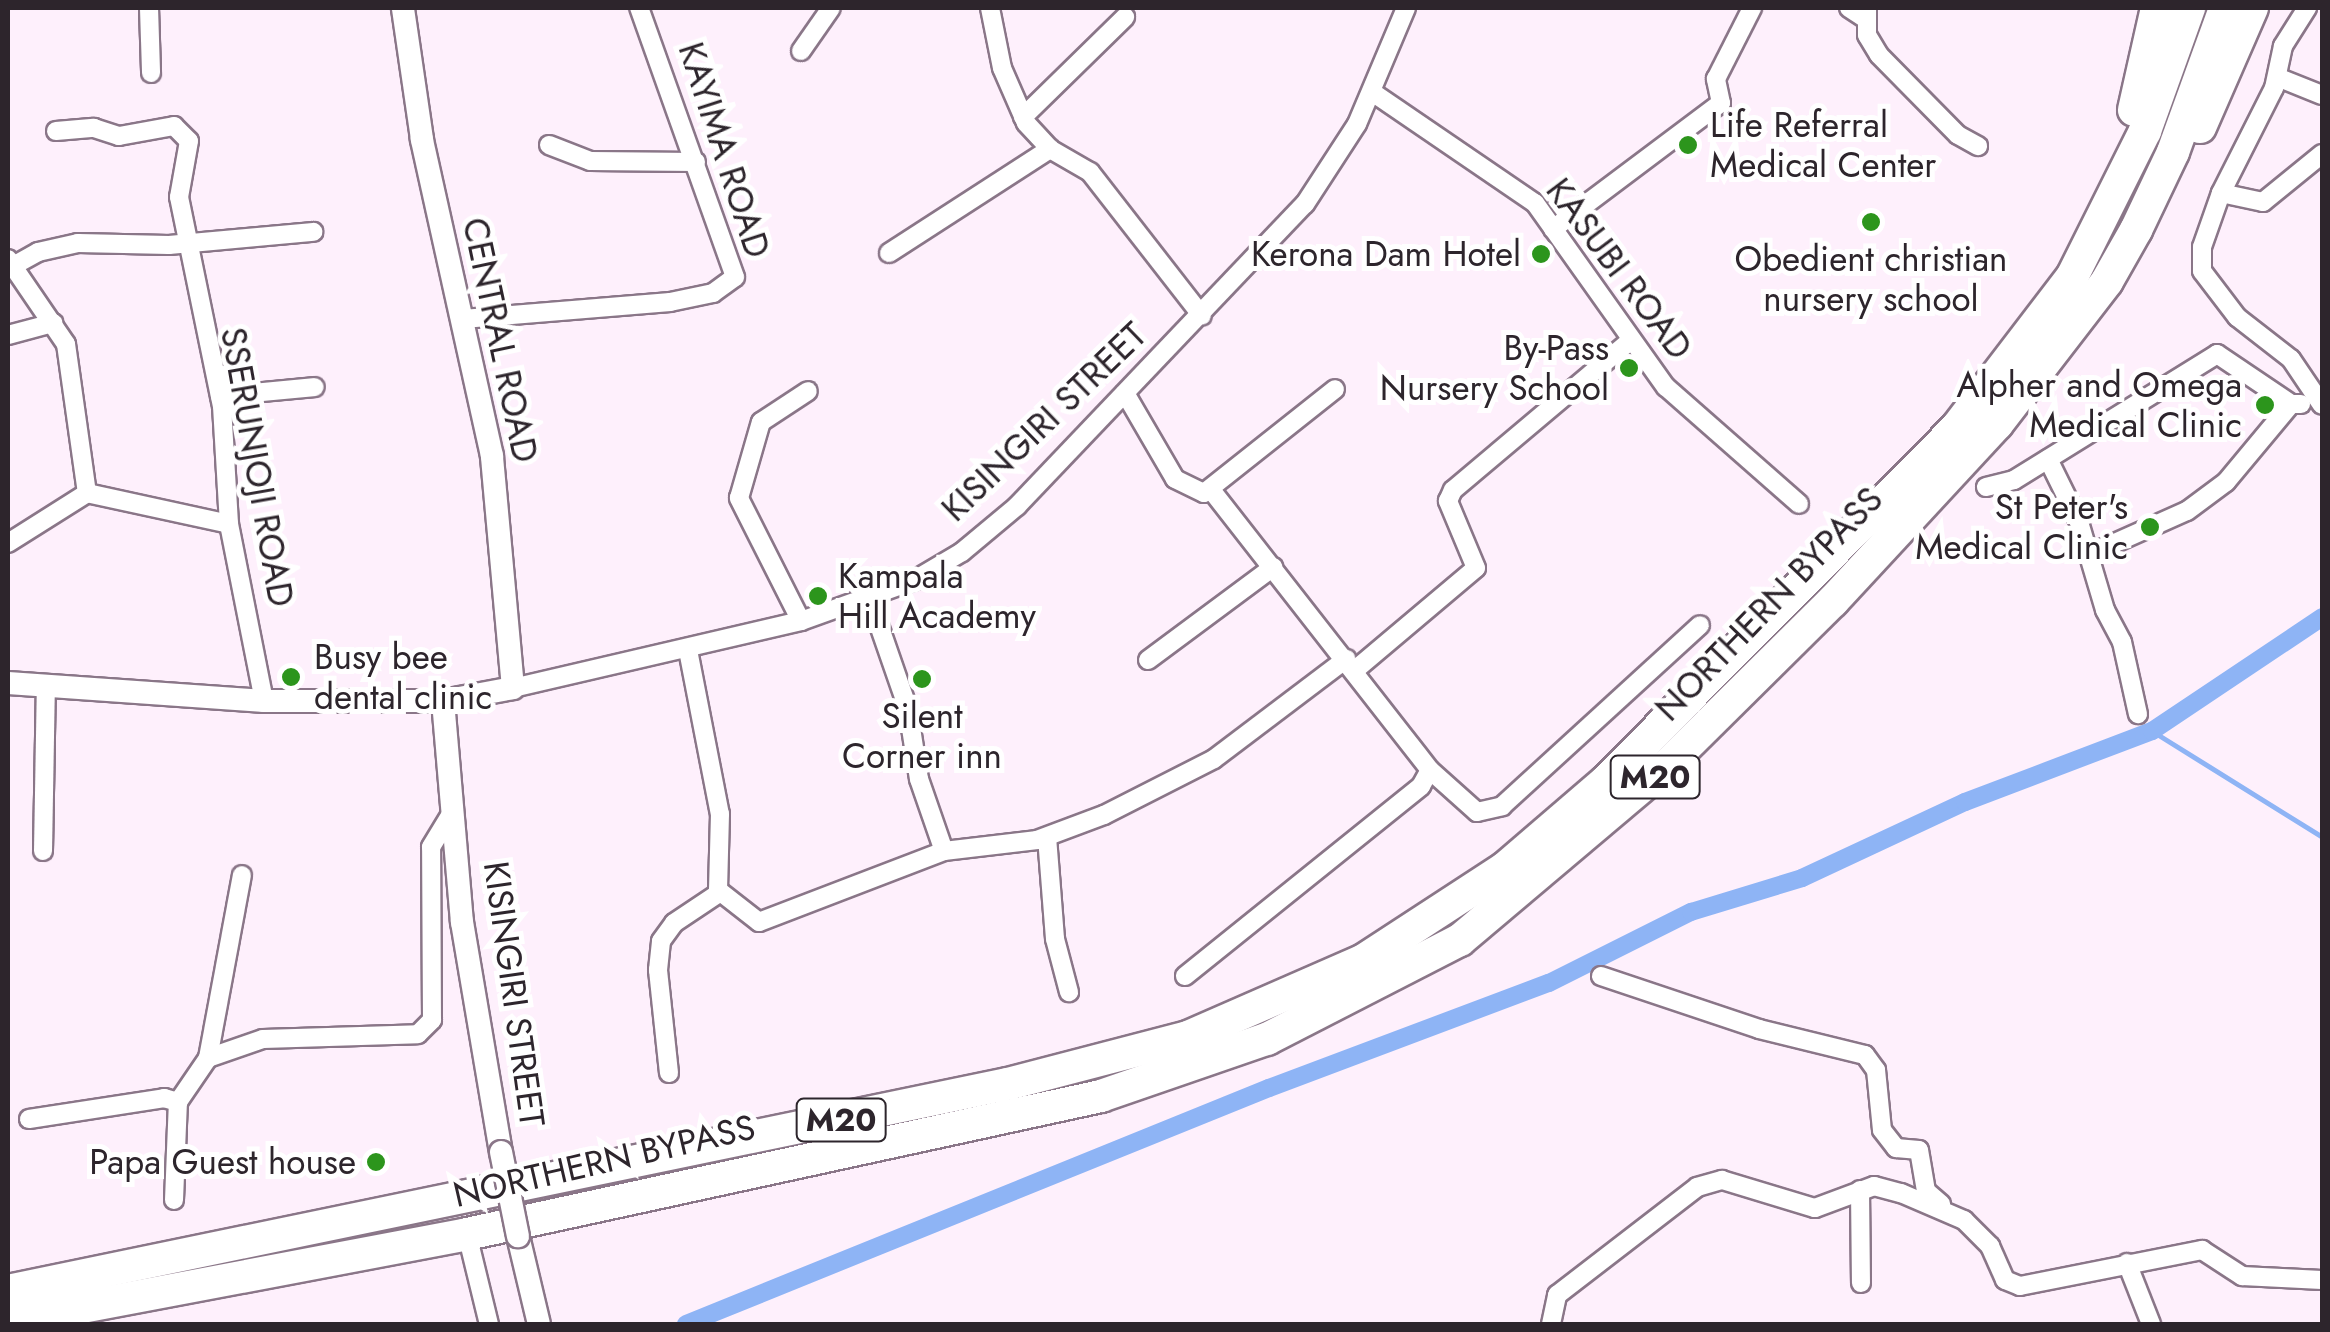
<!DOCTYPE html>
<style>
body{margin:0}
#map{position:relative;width:2330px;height:1332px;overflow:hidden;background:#fef0fc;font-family:Jost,sans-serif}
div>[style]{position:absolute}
.stream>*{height:5px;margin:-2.5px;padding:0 2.5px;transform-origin:2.5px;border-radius:2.5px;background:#8eb4f5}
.canal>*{height:18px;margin:-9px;padding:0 9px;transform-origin:9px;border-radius:9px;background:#8eb4f5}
.roads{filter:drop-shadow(2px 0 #8a7688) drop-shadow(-2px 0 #8a7688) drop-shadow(0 2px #8a7688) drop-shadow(0 -2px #8a7688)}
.minor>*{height:18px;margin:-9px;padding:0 9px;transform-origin:9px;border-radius:9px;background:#fff}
.tertiary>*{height:22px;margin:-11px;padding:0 11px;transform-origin:11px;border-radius:11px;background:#fff}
.motorway>*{height:32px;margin:-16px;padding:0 16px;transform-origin:16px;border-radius:16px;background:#fff}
.bridges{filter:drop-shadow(2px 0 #8a7688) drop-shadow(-2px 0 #8a7688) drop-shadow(0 2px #8a7688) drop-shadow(0 -2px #8a7688)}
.tertiary-bridge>*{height:22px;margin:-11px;padding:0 11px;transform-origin:11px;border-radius:11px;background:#fff}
.dots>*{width:28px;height:28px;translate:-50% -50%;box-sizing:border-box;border:5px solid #fff;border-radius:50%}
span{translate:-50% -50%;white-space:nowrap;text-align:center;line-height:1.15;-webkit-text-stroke:10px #fff;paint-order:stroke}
.shield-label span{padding:2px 8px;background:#fff;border:2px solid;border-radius:8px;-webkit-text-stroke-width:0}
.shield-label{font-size:32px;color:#2d252c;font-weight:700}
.poi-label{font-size:35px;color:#2d252c}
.left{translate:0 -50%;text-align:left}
.right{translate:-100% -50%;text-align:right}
.street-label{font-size:35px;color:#2d252c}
.frame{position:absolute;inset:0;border:10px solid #2d252c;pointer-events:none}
</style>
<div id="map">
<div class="stream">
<div style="left:2152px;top:731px;width:200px;rotate:31.9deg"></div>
</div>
<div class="canal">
<div style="left:686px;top:1324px;width:629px;rotate:-22.04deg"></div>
<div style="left:1269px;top:1088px;width:299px;rotate:-20.6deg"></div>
<div style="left:1549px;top:983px;width:159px;rotate:-26.6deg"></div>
<div style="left:1691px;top:912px;width:116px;rotate:-17deg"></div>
<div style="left:1802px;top:878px;width:180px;rotate:-25deg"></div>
<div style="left:1965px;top:802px;width:200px;rotate:-20.8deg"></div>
<div style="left:2152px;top:731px;width:205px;rotate:-33.8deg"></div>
</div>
<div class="roads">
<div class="minor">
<div style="left:149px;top:8px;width:65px;rotate:88.2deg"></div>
<div style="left:990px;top:8px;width:61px;rotate:78.7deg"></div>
<div style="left:1002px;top:68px;width:60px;rotate:66.4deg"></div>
<div style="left:1026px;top:123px;width:35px;rotate:47deg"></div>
<div style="left:1050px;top:149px;width:46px;rotate:29.9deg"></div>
<div style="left:1090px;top:172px;width:182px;rotate:52.1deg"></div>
<div style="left:1849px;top:8px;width:20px;rotate:33deg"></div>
<div style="left:1867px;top:8px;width:27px;rotate:90deg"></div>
<div style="left:1867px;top:35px;width:23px;rotate:59deg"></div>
<div style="left:1879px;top:55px;width:112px;rotate:45.4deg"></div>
<div style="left:1958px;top:135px;width:23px;rotate:29deg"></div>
<div style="left:2307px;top:8px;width:45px;rotate:122.3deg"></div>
<div style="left:2283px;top:46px;width:43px;rotate:102.1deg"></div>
<div style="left:2274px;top:88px;width:118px;rotate:116.8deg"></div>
<div style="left:2221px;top:193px;width:57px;rotate:109.4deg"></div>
<div style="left:2202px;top:247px;width:24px;rotate:90deg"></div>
<div style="left:2202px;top:271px;width:58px;rotate:52.7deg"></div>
<div style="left:2237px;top:317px;width:68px;rotate:37.9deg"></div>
<div style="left:2291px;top:359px;width:55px;rotate:56deg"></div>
<div style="left:801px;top:51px;width:52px;rotate:-55.1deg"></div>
<div style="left:2277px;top:77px;width:48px;rotate:21.8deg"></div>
<div style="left:1372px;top:92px;width:197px;rotate:34.3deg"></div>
<div style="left:1535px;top:203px;width:226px;rotate:54.6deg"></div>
<div style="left:1666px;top:387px;width:177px;rotate:41.3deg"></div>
<div style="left:1023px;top:117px;width:143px;rotate:-44.4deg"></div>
<div style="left:56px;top:131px;width:38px;rotate:-5deg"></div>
<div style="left:94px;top:128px;width:26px;rotate:18deg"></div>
<div style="left:119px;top:136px;width:56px;rotate:-10.3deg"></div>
<div style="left:174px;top:126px;width:21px;rotate:45deg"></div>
<div style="left:189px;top:141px;width:57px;rotate:100.1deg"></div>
<div style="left:179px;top:197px;width:213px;rotate:78.4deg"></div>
<div style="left:222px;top:406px;width:118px;rotate:86.6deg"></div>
<div style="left:229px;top:524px;width:180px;rotate:78.8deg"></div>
<div style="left:549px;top:145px;width:44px;rotate:21.3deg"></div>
<div style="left:590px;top:161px;width:106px;rotate:0.5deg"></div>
<div style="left:2221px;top:193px;width:43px;rotate:12.1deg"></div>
<div style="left:2263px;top:202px;width:76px;rotate:-39.1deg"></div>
<div style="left:1553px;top:229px;width:210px;rotate:-36.9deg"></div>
<div style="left:1721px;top:103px;width:25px;rotate:-102deg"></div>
<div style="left:1716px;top:79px;width:80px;rotate:-63.1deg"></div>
<div style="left:889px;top:253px;width:192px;rotate:-32.9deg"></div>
<div style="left:8px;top:259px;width:103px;rotate:55.7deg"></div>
<div style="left:66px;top:344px;width:150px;rotate:82deg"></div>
<div style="left:13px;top:266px;width:29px;rotate:-29deg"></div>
<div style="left:38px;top:252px;width:41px;rotate:-12.7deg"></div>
<div style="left:78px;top:243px;width:91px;rotate:1.3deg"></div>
<div style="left:169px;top:245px;width:145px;rotate:-5.2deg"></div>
<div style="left:463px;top:319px;width:208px;rotate:-4.7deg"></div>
<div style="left:670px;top:302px;width:44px;rotate:-11.8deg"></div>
<div style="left:713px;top:293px;width:27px;rotate:-36deg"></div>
<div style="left:735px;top:277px;width:286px;rotate:-109.6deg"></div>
<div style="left:8px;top:335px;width:47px;rotate:-14.9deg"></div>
<div style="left:1125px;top:393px;width:99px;rotate:59.8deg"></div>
<div style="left:1175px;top:479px;width:32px;rotate:26deg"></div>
<div style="left:1204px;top:493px;width:167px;rotate:-38.4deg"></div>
<div style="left:220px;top:396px;width:95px;rotate:-5.4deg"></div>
<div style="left:2048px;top:459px;width:70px;rotate:63.8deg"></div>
<div style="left:2079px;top:522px;width:92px;rotate:73.5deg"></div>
<div style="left:2105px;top:610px;width:36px;rotate:62deg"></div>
<div style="left:2122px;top:642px;width:74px;rotate:77.5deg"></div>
<div style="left:1986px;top:487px;width:29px;rotate:-14deg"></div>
<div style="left:2014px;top:480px;width:239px;rotate:-31.8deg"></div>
<div style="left:2217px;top:354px;width:89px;rotate:34deg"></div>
<div style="left:8px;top:543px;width:93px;rotate:-32.3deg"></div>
<div style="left:87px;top:493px;width:145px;rotate:12.3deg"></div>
<div style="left:2088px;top:555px;width:108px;rotate:-24deg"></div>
<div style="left:2187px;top:511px;width:49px;rotate:-36.6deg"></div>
<div style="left:2226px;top:482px;width:102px;rotate:-50.2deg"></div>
<div style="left:2291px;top:404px;width:10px"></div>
<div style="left:870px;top:599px;width:116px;rotate:70.9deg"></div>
<div style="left:908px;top:709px;width:71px;rotate:81.1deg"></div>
<div style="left:919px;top:779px;width:76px;rotate:70.9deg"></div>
<div style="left:801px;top:621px;width:138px;rotate:-116.8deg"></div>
<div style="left:739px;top:498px;width:79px;rotate:-73.9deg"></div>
<div style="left:761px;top:422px;width:56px;rotate:-33.4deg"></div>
<div style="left:688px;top:650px;width:167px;rotate:79deg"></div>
<div style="left:720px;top:814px;width:76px;rotate:91.5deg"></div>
<div style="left:718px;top:890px;width:52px;rotate:38deg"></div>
<div style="left:759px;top:922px;width:198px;rotate:-21deg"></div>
<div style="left:944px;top:851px;width:94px;rotate:-6.7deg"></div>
<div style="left:1037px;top:840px;width:72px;rotate:-20.5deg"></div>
<div style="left:1104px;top:815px;width:123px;rotate:-27deg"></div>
<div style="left:1214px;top:759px;width:166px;rotate:-37.1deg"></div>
<div style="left:1148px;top:660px;width:156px;rotate:-36.6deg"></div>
<div style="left:1355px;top:670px;width:158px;rotate:-40.1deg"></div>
<div style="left:1476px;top:568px;width:73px;rotate:-112.7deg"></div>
<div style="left:1448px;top:501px;width:12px;rotate:-66deg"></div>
<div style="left:1453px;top:490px;width:231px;rotate:-40.1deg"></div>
<div style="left:513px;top:688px;width:296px;rotate:-13.1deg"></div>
<div style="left:801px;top:621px;width:119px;rotate:-19.7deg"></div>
<div style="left:913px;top:581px;width:57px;rotate:-30.6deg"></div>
<div style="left:962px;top:552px;width:72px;rotate:-39.9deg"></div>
<div style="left:1017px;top:506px;width:417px;rotate:-46.4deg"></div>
<div style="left:1305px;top:204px;width:95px;rotate:-57deg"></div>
<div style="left:1357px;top:124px;width:126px;rotate:-67.1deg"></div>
<div style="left:1430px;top:770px;width:63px;rotate:41.8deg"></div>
<div style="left:1477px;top:812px;width:26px;rotate:-13deg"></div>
<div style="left:1502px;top:806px;width:268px;rotate:-42.4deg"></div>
<div style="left:1047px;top:837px;width:102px;rotate:85.5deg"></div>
<div style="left:1055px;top:939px;width:55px;rotate:75.2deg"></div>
<div style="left:43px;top:851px;width:166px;rotate:-89deg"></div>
<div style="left:1185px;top:976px;width:303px;rotate:-38.8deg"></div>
<div style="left:1421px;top:786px;width:18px;rotate:-61deg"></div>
<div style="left:1430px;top:770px;width:355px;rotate:-128deg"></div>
<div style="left:1601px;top:976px;width:167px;rotate:18.5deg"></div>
<div style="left:1759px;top:1029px;width:109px;rotate:13.8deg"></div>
<div style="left:1865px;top:1055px;width:19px;rotate:54deg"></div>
<div style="left:1876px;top:1070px;width:60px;rotate:84.3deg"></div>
<div style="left:1882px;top:1130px;width:23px;rotate:52deg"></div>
<div style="left:1896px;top:1148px;width:23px;rotate:5deg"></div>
<div style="left:1919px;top:1150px;width:42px;rotate:80.3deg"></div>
<div style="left:1926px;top:1191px;width:20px;rotate:41deg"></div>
<div style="left:208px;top:1058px;width:186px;rotate:-79.5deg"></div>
<div style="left:669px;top:1073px;width:104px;rotate:-96.1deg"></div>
<div style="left:658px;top:970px;width:29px;rotate:-84deg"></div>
<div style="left:661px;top:941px;width:22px;rotate:-54deg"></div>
<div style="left:674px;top:923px;width:54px;rotate:-33.7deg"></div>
<div style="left:29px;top:1119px;width:137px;rotate:-8.8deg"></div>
<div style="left:164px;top:1098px;width:15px;rotate:16deg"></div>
<div style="left:1860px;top:1190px;width:93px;rotate:89.4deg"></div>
<div style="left:174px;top:1200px;width:98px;rotate:-87.7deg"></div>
<div style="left:178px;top:1102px;width:53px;rotate:-55.7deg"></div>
<div style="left:208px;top:1058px;width:58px;rotate:-19.1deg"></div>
<div style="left:263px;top:1039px;width:155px;rotate:-1.8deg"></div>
<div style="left:418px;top:1034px;width:20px;rotate:-45deg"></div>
<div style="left:432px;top:1020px;width:173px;rotate:-90.3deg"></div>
<div style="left:431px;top:847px;width:44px;rotate:-58.8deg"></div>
<div style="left:467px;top:1234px;width:93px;rotate:76.3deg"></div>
<div style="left:2127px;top:1263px;width:66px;rotate:68.5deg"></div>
<div style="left:1551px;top:1324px;width:30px;rotate:-78deg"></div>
<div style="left:1557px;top:1295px;width:177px;rotate:-37.6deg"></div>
<div style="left:1697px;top:1187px;width:26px;rotate:-16deg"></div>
<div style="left:1722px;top:1180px;width:97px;rotate:16.8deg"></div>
<div style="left:1815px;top:1208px;width:63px;rotate:-20.4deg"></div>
<div style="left:1874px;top:1186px;width:28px;rotate:15deg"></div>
<div style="left:1901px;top:1193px;width:69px;rotate:23.2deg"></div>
<div style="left:1964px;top:1220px;width:37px;rotate:45deg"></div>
<div style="left:1990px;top:1246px;width:37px;rotate:66deg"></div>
<div style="left:2005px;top:1280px;width:16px;rotate:22deg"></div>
<div style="left:2020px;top:1286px;width:186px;rotate:-11.2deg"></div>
<div style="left:2202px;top:1250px;width:48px;rotate:33deg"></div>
<div style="left:2242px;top:1276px;width:80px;rotate:2.9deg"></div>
</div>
<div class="tertiary">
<div style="left:8px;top:683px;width:257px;rotate:4deg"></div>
<div style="left:264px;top:701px;width:179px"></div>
<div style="left:443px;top:701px;width:71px;rotate:-10.5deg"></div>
<div style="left:513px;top:688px;width:233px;rotate:-95.2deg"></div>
<div style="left:492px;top:456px;width:325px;rotate:-102.5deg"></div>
<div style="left:422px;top:139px;width:132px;rotate:-98.3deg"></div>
<div style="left:443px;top:701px;width:222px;rotate:85.1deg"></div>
<div style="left:462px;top:922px;width:233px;rotate:80.4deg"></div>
<div style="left:518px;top:1236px;width:90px;rotate:76.6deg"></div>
</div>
<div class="motorway">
<div style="left:2134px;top:110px;width:105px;rotate:-77.3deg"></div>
<div style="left:2200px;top:127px;width:130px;rotate:-66.4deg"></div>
<div style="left:8px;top:1291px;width:1021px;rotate:-11.7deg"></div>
<div style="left:1008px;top:1084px;width:186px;rotate:-14.6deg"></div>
<div style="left:1188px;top:1037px;width:192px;rotate:-23.6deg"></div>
<div style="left:1364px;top:960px;width:168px;rotate:-33.1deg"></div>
<div style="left:1505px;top:868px;width:133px;rotate:-40.7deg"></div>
<div style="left:1606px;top:781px;width:500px;rotate:-45.2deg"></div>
<div style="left:1958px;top:426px;width:188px;rotate:-52.6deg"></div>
<div style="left:2072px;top:277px;width:163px;rotate:-63.4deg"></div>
<div style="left:2145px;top:131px;width:131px;rotate:-70.3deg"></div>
<div style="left:8px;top:1321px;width:467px;rotate:-10.7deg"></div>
<div style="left:467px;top:1234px;width:649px;rotate:-12.28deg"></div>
<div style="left:1101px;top:1096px;width:176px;rotate:-19deg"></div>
<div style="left:1267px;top:1039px;width:217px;rotate:-27.2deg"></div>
<div style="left:1460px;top:940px;width:271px;rotate:-40.2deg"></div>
<div style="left:1667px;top:765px;width:233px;rotate:-44.7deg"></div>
<div style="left:1833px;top:601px;width:241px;rotate:-47.2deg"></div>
<div style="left:1997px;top:424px;width:180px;rotate:-52.4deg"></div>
<div style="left:2107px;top:281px;width:59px;rotate:-60.4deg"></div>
<div style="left:2136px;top:230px;width:86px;rotate:-64.6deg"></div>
<div style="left:2173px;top:152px;width:153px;rotate:-70.1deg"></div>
</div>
</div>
<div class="bridges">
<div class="tertiary-bridge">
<div style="left:501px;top:1152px;width:86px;rotate:78.6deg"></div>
</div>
</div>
<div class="dots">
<div style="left:1688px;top:145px;background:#2c951c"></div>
<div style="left:1871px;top:222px;background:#2c951c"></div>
<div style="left:1541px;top:254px;background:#2c951c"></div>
<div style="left:1629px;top:368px;background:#2c951c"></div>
<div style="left:2265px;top:405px;background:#2c951c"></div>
<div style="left:2150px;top:527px;background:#2c951c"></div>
<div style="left:818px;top:596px;background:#2c951c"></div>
<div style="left:291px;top:677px;background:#2c951c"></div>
<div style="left:922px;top:679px;background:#2c951c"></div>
<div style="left:376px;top:1162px;background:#2c951c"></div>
</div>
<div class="shield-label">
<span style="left:1655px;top:777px">M20</span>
<span style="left:841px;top:1120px">M20</span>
</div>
<div class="poi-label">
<span class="left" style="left:1710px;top:145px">Life Referral<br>Medical Center</span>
<span class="right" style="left:1521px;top:254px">Kerona Dam Hotel</span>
<span style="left:1871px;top:279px">Obedient christian<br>nursery school</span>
<span class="right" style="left:1609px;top:368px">By-Pass<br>Nursery School</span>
<span class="right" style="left:2242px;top:405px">Alpher and Omega<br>Medical Clinic</span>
<span class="right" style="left:2128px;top:527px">St Peter's<br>Medical Clinic</span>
<span class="left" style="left:838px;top:596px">Kampala<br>Hill Academy</span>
<span class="left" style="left:314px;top:677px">Busy bee<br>dental clinic</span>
<span style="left:922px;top:736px">Silent<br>Corner inn</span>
<span class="right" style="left:356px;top:1162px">Papa Guest house</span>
</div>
<div class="street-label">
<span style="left:724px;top:150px;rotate:72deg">KAYIMA ROAD</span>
<span style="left:1619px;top:269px;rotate:53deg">KASUBI ROAD</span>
<span style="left:500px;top:340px;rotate:78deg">CENTRAL ROAD</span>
<span style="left:1044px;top:422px;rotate:-44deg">KISINGIRI STREET</span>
<span style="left:257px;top:467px;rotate:80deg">SSERUNJOJI ROAD</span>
<span style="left:1769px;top:604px;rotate:-46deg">NORTHERN BYPASS</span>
<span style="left:514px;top:994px;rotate:82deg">KISINGIRI STREET</span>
<span style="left:604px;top:1161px;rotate:-13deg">NORTHERN BYPASS</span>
</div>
<div class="frame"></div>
</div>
